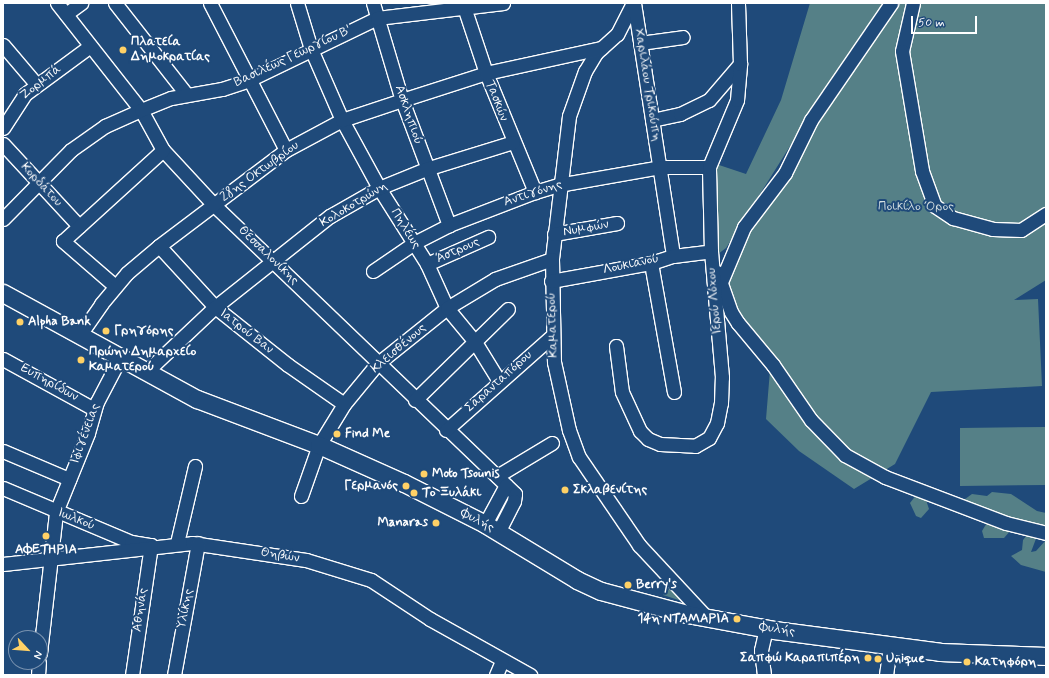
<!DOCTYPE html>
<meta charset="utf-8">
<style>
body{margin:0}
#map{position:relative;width:1049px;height:678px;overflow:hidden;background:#1f4a7a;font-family:Mynerve,sans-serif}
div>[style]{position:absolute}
.green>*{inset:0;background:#558087}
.roads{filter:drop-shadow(1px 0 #fff) drop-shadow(-1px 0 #fff) drop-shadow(0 1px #fff) drop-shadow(0 -1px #fff)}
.minor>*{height:13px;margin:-6.5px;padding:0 6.5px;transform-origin:6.5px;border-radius:6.5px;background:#1f4a7a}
.major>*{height:17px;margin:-8.5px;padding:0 8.5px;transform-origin:8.5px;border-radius:8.5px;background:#1f4a7a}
.dots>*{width:11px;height:11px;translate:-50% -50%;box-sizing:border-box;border:2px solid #1f4a7a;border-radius:50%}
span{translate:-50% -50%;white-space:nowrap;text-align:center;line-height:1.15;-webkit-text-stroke:4px #1f4a7a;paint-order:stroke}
.poi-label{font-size:13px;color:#fff;font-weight:700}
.left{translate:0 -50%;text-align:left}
.right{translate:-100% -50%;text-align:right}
.street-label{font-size:13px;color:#fff}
.park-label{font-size:13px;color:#d4dfe1}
.frame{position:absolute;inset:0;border:4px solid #fff;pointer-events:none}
.north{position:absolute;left:8px;top:630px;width:40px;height:40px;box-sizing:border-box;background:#1f4a7a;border:1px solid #7992af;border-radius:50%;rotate:116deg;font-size:11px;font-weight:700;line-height:16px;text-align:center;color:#fff}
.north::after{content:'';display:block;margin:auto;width:14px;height:18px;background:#ffd166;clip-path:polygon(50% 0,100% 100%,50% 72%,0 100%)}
.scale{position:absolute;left:911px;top:16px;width:66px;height:18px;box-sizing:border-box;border:2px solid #fff;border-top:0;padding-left:5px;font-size:12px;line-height:14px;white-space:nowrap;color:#fff;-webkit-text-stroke:3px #1f4a7a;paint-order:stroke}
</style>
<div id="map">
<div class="green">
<div style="clip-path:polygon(810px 3px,1046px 3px,1046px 280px,1014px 300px,1038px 299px,1042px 386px,931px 392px,895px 464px,854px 489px,799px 451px,766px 419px,771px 358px,732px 305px,728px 283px,741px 241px,789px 168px,792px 143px,726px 248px,718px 254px,716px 164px,746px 174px,781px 100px)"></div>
<div style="clip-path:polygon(1046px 427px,1046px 485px,960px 486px,960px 428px)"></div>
<div style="clip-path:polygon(992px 492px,1011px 494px,1037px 511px,1046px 513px,1046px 530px,961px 502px,972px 494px,987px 496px)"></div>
<div style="clip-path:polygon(917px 494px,925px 497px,929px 509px,921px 518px,916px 516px,910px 503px)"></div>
<div style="clip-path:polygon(988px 521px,1011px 530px,1004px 538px,984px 538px,982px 531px)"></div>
<div style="clip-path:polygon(1027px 535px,1037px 536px,1031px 552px,1036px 551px,1046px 540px,1046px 572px,1021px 565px,1011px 556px,1022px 550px,1023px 540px)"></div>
<div style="clip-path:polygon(672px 586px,685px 602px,663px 595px)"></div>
</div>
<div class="roads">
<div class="minor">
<div style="left:57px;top:3px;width:136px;rotate:51.9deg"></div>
<div style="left:141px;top:110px;width:46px;rotate:61.2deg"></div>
<div style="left:163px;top:150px;width:75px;rotate:47.2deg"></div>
<div style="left:214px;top:205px;width:417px;rotate:43.8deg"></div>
<div style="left:515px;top:494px;width:7px;rotate:98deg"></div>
<div style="left:514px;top:501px;width:35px;rotate:117deg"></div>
<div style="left:115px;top:3px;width:115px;rotate:52deg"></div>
<div style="left:210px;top:3px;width:165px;rotate:62.7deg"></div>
<div style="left:297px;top:3px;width:48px;rotate:73.1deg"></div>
<div style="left:311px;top:49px;width:77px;rotate:66.4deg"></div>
<div style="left:342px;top:120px;width:77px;rotate:61.4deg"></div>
<div style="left:379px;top:188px;width:90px;rotate:57.7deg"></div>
<div style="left:427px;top:264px;width:48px;rotate:65.6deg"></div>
<div style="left:447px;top:308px;width:44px;rotate:50.5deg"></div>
<div style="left:475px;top:342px;width:46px;rotate:58.4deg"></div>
<div style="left:373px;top:3px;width:101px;rotate:73.4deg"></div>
<div style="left:402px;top:100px;width:134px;rotate:69.4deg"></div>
<div style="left:633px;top:3px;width:35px;rotate:117deg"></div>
<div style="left:617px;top:34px;width:28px;rotate:138deg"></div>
<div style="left:596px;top:53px;width:21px;rotate:121deg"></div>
<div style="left:585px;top:71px;width:48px;rotate:109.6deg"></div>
<div style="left:569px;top:116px;width:144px;rotate:96.8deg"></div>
<div style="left:552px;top:259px;width:103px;rotate:88.9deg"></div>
<div style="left:554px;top:362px;width:70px;rotate:77.6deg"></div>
<div style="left:569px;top:430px;width:29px;rotate:70deg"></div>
<div style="left:579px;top:457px;width:107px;rotate:55.7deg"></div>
<div style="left:639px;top:545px;width:101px;rotate:47deg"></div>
<div style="left:634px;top:3px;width:256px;rotate:81.2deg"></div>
<div style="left:913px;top:3px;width:49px;rotate:102.9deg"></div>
<div style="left:902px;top:51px;width:122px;rotate:80.5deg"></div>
<div style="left:922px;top:171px;width:37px;rotate:70deg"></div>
<div style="left:935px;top:206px;width:22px;rotate:34deg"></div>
<div style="left:953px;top:218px;width:41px;rotate:15.4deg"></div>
<div style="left:993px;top:229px;width:28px;rotate:2deg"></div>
<div style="left:1021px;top:230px;width:30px;rotate:-33deg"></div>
<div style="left:464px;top:7px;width:70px;rotate:71.6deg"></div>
<div style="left:486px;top:73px;width:129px;rotate:67.6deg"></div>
<div style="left:66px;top:14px;width:19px;rotate:-36deg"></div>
<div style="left:640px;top:43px;width:43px;rotate:-7.9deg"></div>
<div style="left:3px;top:45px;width:52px;rotate:49.6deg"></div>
<div style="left:652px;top:120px;width:29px;rotate:-12deg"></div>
<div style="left:680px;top:114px;width:32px;rotate:-26deg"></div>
<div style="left:709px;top:100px;width:48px;rotate:-49.3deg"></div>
<div style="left:3px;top:128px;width:40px;rotate:-57.1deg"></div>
<div style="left:25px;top:94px;width:81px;rotate:-36.4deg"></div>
<div style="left:3px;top:144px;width:112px;rotate:47.2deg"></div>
<div style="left:3px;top:219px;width:97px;rotate:-45.4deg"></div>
<div style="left:71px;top:150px;width:42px;rotate:-35.2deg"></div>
<div style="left:105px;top:126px;width:39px;rotate:-24deg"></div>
<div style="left:141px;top:110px;width:32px;rotate:-22deg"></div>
<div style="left:171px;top:98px;width:52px;rotate:-10deg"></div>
<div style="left:222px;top:89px;width:28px;rotate:-18deg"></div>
<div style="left:249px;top:80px;width:142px;rotate:-25.8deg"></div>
<div style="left:377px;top:18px;width:127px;rotate:-6.8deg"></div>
<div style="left:554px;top:234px;width:64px;rotate:-9.9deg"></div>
<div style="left:159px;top:246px;width:83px;rotate:47.4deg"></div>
<div style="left:215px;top:307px;width:93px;rotate:38.5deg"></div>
<div style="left:288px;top:365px;width:68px;rotate:34.9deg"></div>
<div style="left:651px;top:263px;width:131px;rotate:79.9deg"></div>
<div style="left:427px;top:264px;width:67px;rotate:-23.9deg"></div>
<div style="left:373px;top:271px;width:50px;rotate:-34.3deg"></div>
<div style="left:414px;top:243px;width:39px;rotate:-27deg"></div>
<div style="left:449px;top:225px;width:92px;rotate:-21deg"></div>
<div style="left:535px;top:192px;width:24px;rotate:-17deg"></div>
<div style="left:558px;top:185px;width:105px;rotate:-9.9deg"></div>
<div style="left:661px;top:167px;width:48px"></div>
<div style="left:717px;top:272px;width:42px;rotate:70.7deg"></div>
<div style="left:731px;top:312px;width:13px;rotate:58deg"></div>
<div style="left:738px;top:323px;width:55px;rotate:50.2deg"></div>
<div style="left:773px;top:365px;width:67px;rotate:55.4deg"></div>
<div style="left:811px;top:420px;width:49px;rotate:45.8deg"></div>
<div style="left:845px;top:455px;width:46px;rotate:28.8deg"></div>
<div style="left:885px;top:477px;width:129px;rotate:20.8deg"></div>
<div style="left:1006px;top:523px;width:41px;rotate:14deg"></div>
<div style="left:551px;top:281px;width:102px;rotate:-10.2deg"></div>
<div style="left:651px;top:263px;width:23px;rotate:-18deg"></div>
<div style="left:673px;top:256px;width:38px;rotate:-7deg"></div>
<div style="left:721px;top:282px;width:60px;rotate:-67.3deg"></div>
<div style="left:744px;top:227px;width:68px;rotate:-52.8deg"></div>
<div style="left:785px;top:173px;width:59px;rotate:-63.9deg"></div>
<div style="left:811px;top:120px;width:142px;rotate:-55.6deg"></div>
<div style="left:115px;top:286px;width:69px;rotate:-139.1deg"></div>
<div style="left:63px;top:241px;width:135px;rotate:-42.3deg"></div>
<div style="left:79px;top:336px;width:39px;rotate:-55deg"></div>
<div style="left:101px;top:304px;width:40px;rotate:-50deg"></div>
<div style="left:127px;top:273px;width:42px;rotate:-40.2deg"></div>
<div style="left:159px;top:246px;width:159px;rotate:-37.1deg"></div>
<div style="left:286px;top:150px;width:64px;rotate:-28.2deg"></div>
<div style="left:342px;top:120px;width:63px;rotate:-18.4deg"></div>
<div style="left:402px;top:100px;width:88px;rotate:-17.8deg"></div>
<div style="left:486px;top:73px;width:118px;rotate:-12.3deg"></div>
<div style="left:616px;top:346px;width:46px;rotate:82.6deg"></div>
<div style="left:622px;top:392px;width:43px;rotate:65.2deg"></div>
<div style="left:640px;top:431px;width:11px;rotate:45deg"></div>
<div style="left:648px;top:439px;width:13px;rotate:23deg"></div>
<div style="left:660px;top:444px;width:35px;rotate:3deg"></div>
<div style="left:695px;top:446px;width:16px;rotate:-30deg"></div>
<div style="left:709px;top:438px;width:17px;rotate:-62deg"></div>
<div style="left:717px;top:423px;width:20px;rotate:-79deg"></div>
<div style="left:721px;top:403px;width:26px;rotate:-88deg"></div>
<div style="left:722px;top:377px;width:126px;rotate:-95deg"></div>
<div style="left:711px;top:251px;width:84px;rotate:-91.4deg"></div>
<div style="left:709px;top:167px;width:73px;rotate:-67.3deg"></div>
<div style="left:737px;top:100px;width:36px;rotate:-85deg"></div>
<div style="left:740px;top:64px;width:61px;rotate:-91.9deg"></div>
<div style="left:3px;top:359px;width:104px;rotate:28.8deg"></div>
<div style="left:146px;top:372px;width:95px;rotate:-43.3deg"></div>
<div style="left:215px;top:307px;width:147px;rotate:-38.4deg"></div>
<div style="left:330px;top:216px;width:56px;rotate:-29.7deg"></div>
<div style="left:379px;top:188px;width:51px;rotate:-22deg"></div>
<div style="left:426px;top:169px;width:91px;rotate:-17.2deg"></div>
<div style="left:415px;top:400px;width:130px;rotate:-44.4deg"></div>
<div style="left:446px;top:430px;width:143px;rotate:-41.6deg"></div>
<div style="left:3px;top:451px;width:72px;rotate:23deg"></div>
<div style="left:497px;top:476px;width:64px;rotate:-31deg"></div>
<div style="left:3px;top:488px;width:139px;rotate:22.9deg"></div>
<div style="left:131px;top:542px;width:20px;rotate:9deg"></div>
<div style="left:151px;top:545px;width:131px;rotate:98.3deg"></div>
<div style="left:301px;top:496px;width:54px;rotate:-70.6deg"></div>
<div style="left:319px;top:445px;width:48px;rotate:-58.6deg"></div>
<div style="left:344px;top:404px;width:52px;rotate:-50.5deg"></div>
<div style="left:377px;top:364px;width:90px;rotate:-38.7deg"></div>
<div style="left:447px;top:308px;width:56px;rotate:-31.1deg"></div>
<div style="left:495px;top:279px;width:60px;rotate:-19.3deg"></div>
<div style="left:485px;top:524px;width:44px;rotate:-61.7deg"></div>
<div style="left:177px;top:543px;width:79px;rotate:-76.8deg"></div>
<div style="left:3px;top:564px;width:190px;rotate:-6.3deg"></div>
<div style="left:192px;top:543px;width:115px;rotate:8.5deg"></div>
<div style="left:306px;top:560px;width:68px;rotate:17.1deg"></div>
<div style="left:371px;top:580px;width:71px;rotate:33.5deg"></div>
<div style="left:430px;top:619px;width:115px;rotate:29.2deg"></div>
<div style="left:40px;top:653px;width:142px;rotate:-83.5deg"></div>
<div style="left:56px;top:512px;width:85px;rotate:-67.9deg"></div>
<div style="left:88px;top:433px;width:32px;rotate:-74deg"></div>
<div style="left:97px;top:402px;width:50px;rotate:-62.4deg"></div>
<div style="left:38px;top:675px;width:13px;rotate:-86deg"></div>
<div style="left:174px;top:675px;width:134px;rotate:-79.7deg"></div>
<div style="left:496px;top:675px;width:15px;rotate:-67deg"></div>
<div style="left:764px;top:675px;width:25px;rotate:-97deg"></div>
<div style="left:761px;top:650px;width:22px;rotate:-77deg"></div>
<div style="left:886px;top:675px;width:30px;rotate:-82deg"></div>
</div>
<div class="major">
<div style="left:3px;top:293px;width:221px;rotate:28.7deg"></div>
<div style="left:197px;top:399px;width:130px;rotate:20.7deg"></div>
<div style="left:319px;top:445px;width:93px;rotate:24.1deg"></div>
<div style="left:404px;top:483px;width:91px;rotate:26.8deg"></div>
<div style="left:485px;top:524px;width:108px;rotate:31.3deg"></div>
<div style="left:577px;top:580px;width:26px;rotate:25deg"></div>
<div style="left:601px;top:591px;width:89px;rotate:15deg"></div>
<div style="left:687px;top:614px;width:88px;rotate:10.4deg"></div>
<div style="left:774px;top:630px;width:167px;rotate:7.5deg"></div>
<div style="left:940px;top:652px;width:106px;rotate:2.2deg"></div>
</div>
</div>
<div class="dots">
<div style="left:123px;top:50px;background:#ffd166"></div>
<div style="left:20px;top:322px;background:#ffd166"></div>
<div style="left:106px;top:331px;background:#ffd166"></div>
<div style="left:81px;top:360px;background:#ffd166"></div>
<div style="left:337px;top:434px;background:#ffd166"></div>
<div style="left:424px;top:474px;background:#ffd166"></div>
<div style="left:406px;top:486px;background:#ffd166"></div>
<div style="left:565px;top:490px;background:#ffd166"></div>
<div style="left:414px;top:493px;background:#ffd166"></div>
<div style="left:436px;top:523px;background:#ffd166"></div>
<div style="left:46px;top:536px;background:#ffd166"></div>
<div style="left:628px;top:585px;background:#ffd166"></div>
<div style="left:737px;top:619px;background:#ffd166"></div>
<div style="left:868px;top:658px;background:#ffd166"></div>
<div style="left:878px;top:659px;background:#ffd166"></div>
<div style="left:967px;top:662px;background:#ffd166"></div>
</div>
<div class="poi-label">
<span class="left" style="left:131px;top:50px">Πλατεία<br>Δημοκρατίας</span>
<span class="left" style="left:28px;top:322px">Alpha Bank</span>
<span class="left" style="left:114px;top:331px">Γρηγόρης</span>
<span class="left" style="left:89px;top:360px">Πρώην Δημαρχείο<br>Καματερού</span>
<span class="left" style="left:345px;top:434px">Find Me</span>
<span class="left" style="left:432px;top:474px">Moto Tsounis</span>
<span class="right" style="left:398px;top:486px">Γερμανός</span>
<span class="left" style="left:573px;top:490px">Σκλαβενίτης</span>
<span class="left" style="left:422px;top:493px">Το Ξυλάκι</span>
<span class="right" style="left:428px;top:523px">Manaras</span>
<span style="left:46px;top:550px">ΑΦΕΤΗΡΙΑ</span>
<span class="left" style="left:636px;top:585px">Berry's</span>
<span class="right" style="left:729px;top:619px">14η ΝΤΑΜΑΡΙΑ</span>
<span class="right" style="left:860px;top:658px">Σαπφώ Καραπιπέρη</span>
<span class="left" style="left:886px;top:659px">Unique</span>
<span class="left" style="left:975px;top:662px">Κατηφόρη</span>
</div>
<div class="street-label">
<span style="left:293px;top:57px;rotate:-25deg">Βασιλέως Γεωργίου Β'</span>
<span style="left:41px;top:83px;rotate:-38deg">Ζορμπά</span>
<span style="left:647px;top:85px;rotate:81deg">Χαριλάου Τρικούπη</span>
<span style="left:496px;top:101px;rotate:69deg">Τασκών</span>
<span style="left:408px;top:115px;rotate:71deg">Ασκληπιού</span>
<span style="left:260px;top:172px;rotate:-36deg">28ης Οκτωβρίου</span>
<span style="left:41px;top:185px;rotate:47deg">Κορδάτου</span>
<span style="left:533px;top:194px;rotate:-18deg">Αντιγόνης</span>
<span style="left:354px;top:205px;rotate:-31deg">Κολοκοτρώνη</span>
<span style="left:405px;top:229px;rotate:58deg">Πηλέως</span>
<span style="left:586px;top:229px;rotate:-10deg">Νυμφών</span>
<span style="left:458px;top:251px;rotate:-24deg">Άστρους</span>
<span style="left:268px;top:256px;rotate:44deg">Θεσσαλονίκης</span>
<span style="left:631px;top:265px;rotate:-12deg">Λουκιανού</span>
<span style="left:715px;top:301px;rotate:-95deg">Ιερού Λόχου</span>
<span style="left:553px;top:325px;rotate:-92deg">Καματερού</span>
<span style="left:246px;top:332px;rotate:38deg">Ιατρού Βαν</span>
<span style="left:399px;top:349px;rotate:-41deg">Κλεισθένους</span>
<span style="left:499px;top:382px;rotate:-42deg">Σαρανταπόρου</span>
<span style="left:49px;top:383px;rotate:29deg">Ευπηρίδων</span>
<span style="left:86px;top:434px;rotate:-70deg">Ιφιγένειας</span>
<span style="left:76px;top:520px;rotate:22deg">Ιωλκού</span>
<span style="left:477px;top:521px;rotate:28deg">Φυλής</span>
<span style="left:280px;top:556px;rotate:9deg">Θηβών</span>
<span style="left:186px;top:609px;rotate:-79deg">Υλίκης</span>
<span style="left:141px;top:610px;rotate:-82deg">Αθηνάς</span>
<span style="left:777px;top:630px;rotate:9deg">Φυλής</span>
</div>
<div class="park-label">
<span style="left:916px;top:207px">Ποικίλο Όρος</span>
</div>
<div class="frame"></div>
<div class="north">N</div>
<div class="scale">50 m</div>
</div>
